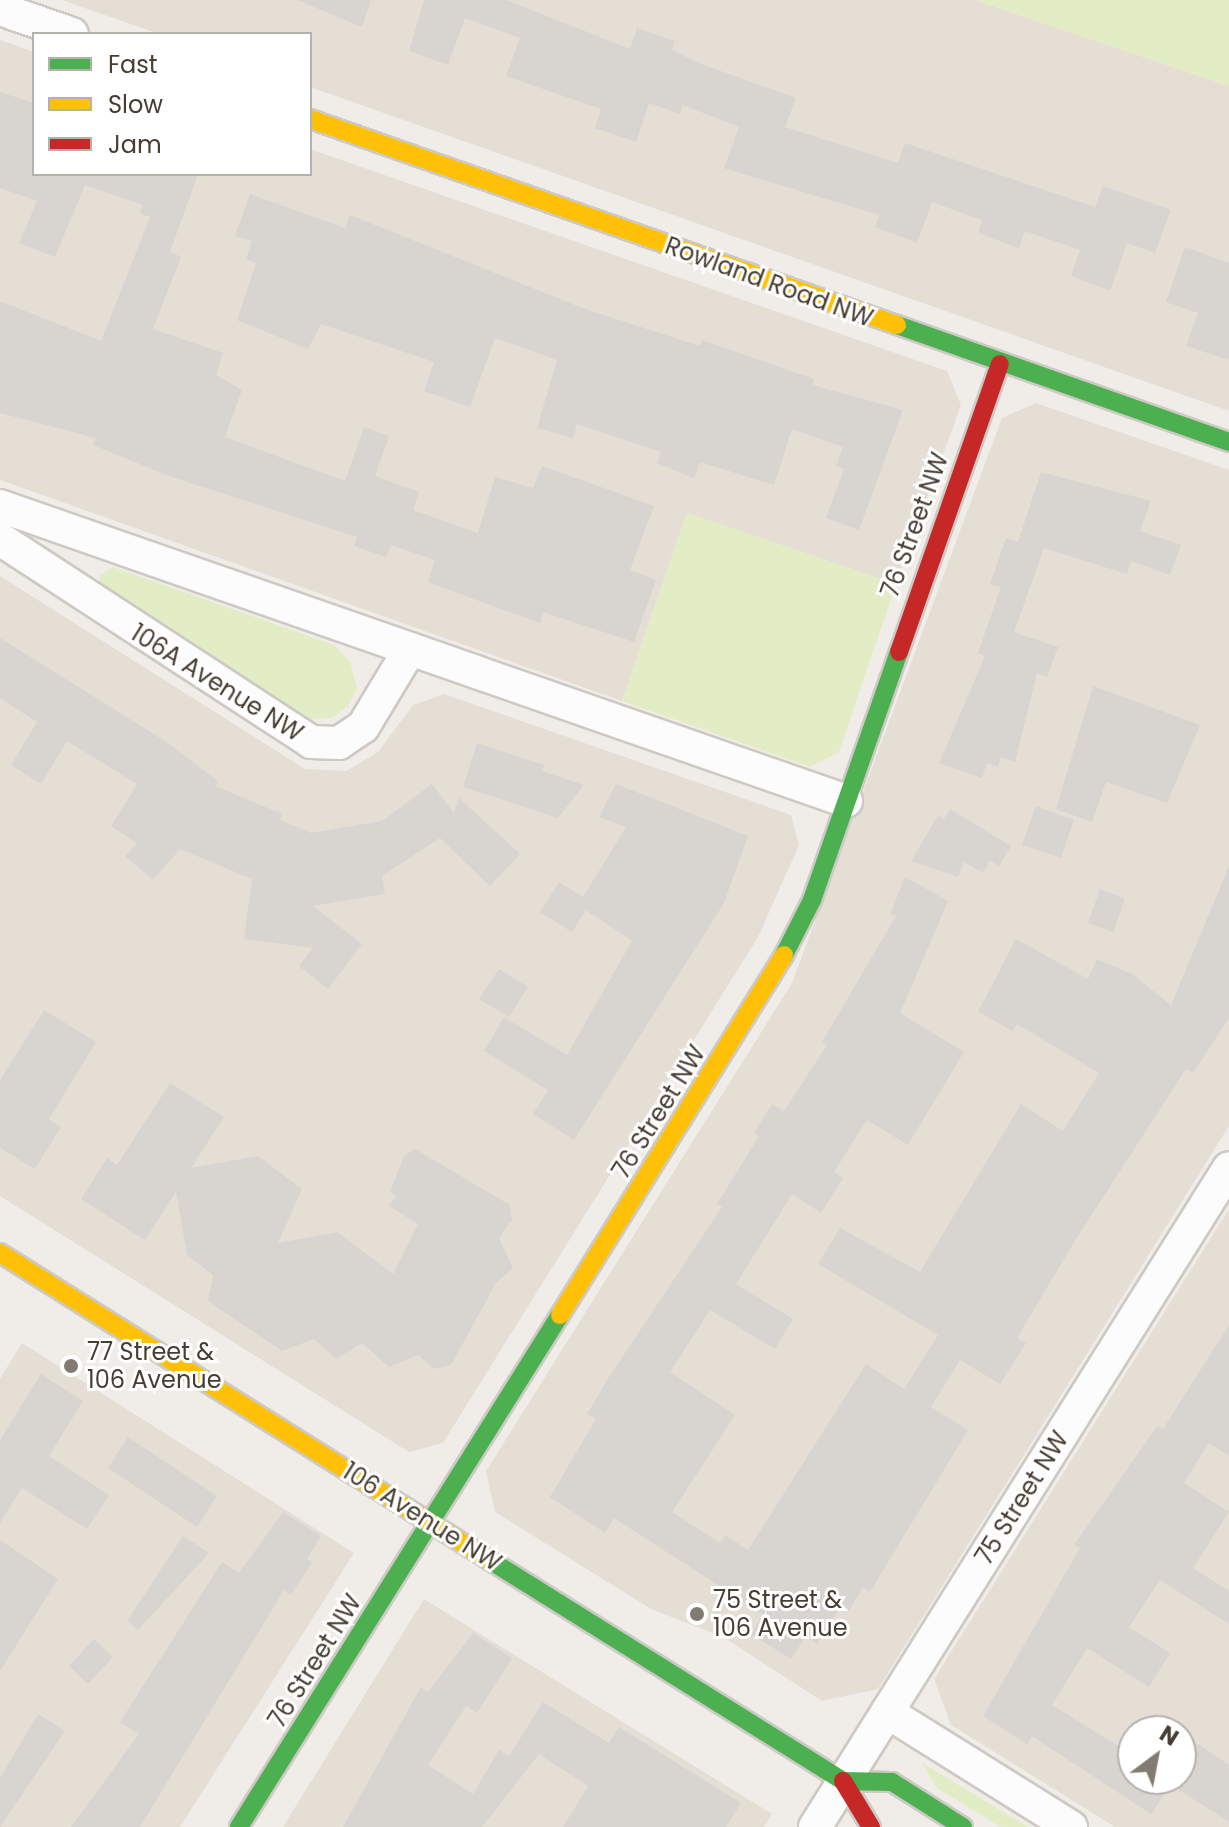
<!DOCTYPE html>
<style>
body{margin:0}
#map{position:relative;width:1229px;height:1827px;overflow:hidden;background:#f0ede8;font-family:Poppins,sans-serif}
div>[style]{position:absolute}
.residential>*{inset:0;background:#e5ded5}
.green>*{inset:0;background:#e2edc5}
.building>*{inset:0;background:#d8d4cf}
.roads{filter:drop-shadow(2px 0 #cdc9c4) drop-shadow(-2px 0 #cdc9c4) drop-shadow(0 2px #cdc9c4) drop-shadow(0 -2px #cdc9c4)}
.street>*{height:32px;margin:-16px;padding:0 16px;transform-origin:16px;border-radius:16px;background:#fdfcfc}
.fast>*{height:18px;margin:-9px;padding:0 9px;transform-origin:9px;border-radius:9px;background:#4caf50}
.slow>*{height:18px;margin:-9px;padding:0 9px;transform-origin:9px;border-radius:9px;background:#ffc107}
.jam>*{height:18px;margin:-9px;padding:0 9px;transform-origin:9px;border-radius:9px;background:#c62828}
.dots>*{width:22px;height:22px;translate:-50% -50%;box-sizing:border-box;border:4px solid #fff;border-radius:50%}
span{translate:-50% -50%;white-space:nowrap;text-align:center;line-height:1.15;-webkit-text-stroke:6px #fff;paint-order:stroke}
.street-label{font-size:24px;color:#473d33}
.poi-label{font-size:24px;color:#473d33}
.left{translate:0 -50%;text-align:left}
.legend{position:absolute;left:32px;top:32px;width:280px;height:144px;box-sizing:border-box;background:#fff;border:2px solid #b5b1ad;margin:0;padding:10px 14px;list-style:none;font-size:24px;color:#473d33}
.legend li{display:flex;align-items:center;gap:16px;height:40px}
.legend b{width:40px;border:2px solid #b5b1ad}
.north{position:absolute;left:1117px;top:1715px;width:80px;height:80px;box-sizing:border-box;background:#fff;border:2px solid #b5b1ad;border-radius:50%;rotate:32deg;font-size:22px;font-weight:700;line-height:32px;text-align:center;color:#473d33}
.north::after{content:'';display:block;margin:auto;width:28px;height:36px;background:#827b72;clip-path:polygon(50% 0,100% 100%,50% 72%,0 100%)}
</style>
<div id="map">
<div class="residential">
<div style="clip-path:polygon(62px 0,975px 0,1229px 86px,1229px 411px,310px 87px,310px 34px,159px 34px)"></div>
<div style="clip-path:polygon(0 40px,34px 52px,34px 174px,310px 174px,310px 149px,947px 371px,961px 405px,896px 584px,687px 513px,622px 701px,0 480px)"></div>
<div style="clip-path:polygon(1036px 403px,1229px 470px,1229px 1126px,878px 1689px,822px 1701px,723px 1637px,651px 1609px,495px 1512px,486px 1471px,792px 983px,1002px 418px)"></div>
<div style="clip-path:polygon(0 576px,305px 769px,346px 771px,378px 752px,413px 705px,444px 694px,791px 815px,799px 845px,758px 937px,443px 1443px,409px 1452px,0 1196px)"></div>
<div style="clip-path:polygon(evenodd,1229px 1209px,1229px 1827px,1115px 1827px,951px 1725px,934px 1679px,1229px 1209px,1133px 1731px,1181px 1731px,1181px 1779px,1133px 1779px,1133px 1731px)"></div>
<div style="clip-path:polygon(22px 1343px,354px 1553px,180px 1827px,0 1827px,0 1379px)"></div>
<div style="clip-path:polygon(424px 1599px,772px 1814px,764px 1827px,283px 1827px)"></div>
</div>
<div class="green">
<div style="clip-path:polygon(975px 0,1229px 0,1229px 86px)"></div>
<div style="clip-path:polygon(687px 513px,896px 584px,839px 752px,810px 767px,622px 701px)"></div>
<div style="clip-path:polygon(113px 567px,334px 645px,350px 662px,357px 688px,348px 706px,332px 718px,304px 719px,99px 589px,100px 575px)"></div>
<div style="clip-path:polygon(921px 1762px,1028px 1827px,1001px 1827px,938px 1789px)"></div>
</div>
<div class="building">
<div style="clip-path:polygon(297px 0,371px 0,362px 27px)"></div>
<div style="clip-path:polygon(424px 0,507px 0,630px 49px,637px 28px,675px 41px,672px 50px,698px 63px,796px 98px,785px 127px,898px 163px,905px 143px,1095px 207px,1103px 186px,1171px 210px,1155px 253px,1127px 243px,1110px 291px,1071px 276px,1080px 250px,1025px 231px,1019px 248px,978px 233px,982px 220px,932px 202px,917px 243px,875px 227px,879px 215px,724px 168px,739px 127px,683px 105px,680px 114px,649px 103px,636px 142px,595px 128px,601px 109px,506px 76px,520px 38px,465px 18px,448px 65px,409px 51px)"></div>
<div style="clip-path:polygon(0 92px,34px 103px,34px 174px,198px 174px,170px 252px,181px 257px,153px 329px,223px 353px,216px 375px,242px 390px,225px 437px,345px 481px,364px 427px,389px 436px,375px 476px,419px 492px,413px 510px,478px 533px,495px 477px,533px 488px,542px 466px,654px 506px,630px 570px,656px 580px,634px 642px,543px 612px,540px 623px,515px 614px,428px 582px,435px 560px,391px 545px,386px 557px,354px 546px,357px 537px,169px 476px,93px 445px,96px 438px,0 413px,0 301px,101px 341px,150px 217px,139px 213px,143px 205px,85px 185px,55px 257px,19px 243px,37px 201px,0 188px)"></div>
<div style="clip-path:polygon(250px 194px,345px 228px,350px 215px,585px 309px,700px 346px,702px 340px,814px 379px,812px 385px,903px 410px,859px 530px,826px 518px,844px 469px,836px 466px,843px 447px,792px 429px,774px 485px,700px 462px,694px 478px,657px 463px,661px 452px,577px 424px,573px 438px,537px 428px,557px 360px,495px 338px,470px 407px,424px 391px,434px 362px,321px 324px,308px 349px,237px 320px,256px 263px,246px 259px,252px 241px,235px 236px)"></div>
<div style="clip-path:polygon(1185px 247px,1229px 263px,1229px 360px,1186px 346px,1198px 313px,1166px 302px)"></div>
<div style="clip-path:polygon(1041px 472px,1151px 501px,1140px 531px,1181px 545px,1170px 575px,1131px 561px,1127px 574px,1044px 548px,1014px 632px,1058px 647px,1047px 677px,1037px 673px,1015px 762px,1001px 757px,998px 767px,987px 763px,982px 778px,939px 763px,985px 656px,978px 653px,1001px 587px,990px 584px,1006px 538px,1018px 542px)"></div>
<div style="clip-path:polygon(0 638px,165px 741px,218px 781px,215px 786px,282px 814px,280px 820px,311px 833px,382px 821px,432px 784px,454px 813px,459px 798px,520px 854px,490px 886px,440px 838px,382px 876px,385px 894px,313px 906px,362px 944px,328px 989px,299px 966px,313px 948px,244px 939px,252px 879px,180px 849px,153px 880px,125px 856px,137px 843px,111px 826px,137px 784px,67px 741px,41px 784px,11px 765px,37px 722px,0 698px)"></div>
<div style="clip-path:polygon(1093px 686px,1200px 725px,1167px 803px,1106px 782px,1092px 822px,1056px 809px)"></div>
<div style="clip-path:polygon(477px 743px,544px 765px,542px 771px,584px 785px,558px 818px,463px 787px)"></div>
<div style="clip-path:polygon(616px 784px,748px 836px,724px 903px,574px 1140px,533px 1114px,548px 1090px,484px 1051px,504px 1017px,567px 1055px,632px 941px,586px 910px,572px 932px,540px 912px,559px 882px,583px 897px,626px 827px,599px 817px)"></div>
<div style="clip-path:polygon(1036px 806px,1074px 820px,1061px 858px,1022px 845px)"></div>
<div style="clip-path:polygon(950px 809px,1011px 846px,999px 866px,990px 860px,983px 873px,964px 862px,958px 877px,911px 861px,938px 815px,944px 819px)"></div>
<div style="clip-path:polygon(1229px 866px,1229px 1018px,1193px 1073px,1186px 1069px,1076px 1239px,1017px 1338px,1026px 1343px,1000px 1384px,960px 1360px,931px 1407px,968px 1430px,870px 1592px,863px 1587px,848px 1612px,840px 1608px,817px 1644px,806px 1636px,791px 1659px,751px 1634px,763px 1614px,614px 1518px,605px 1533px,550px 1497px,596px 1419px,587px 1414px,609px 1377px,722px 1207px,717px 1204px,759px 1136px,754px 1133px,772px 1104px,784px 1111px,827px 1045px,822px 1042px,896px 916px,890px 914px,905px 877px,948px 901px,900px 1013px,964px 1052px,908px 1145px,867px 1120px,834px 1172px,843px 1178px,821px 1213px,792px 1194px,736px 1284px,793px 1319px,775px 1349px,710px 1310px,670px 1372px,735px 1415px,672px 1512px,720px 1543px,725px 1535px,748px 1550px,866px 1364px,904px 1389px,938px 1335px,818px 1264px,840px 1228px,920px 1272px,1021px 1104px,1063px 1131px,1099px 1073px,1017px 1024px,1013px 1031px,978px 1012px,1016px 939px,1088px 979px,1097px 959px,1132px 974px,1171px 1005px)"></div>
<div style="clip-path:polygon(1100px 889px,1125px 899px,1113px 932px,1088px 923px)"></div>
<div style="clip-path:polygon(499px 969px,528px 987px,509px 1017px,479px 999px)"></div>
<div style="clip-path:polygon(44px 1010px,96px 1042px,49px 1119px,61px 1127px,35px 1169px,0 1148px,0 1080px)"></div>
<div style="clip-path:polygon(170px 1083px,224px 1117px,191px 1168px,258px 1156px,302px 1189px,278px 1243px,337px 1232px,393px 1274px,418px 1224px,389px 1206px,396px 1196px,390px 1192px,404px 1156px,415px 1149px,510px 1205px,512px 1220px,499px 1238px,513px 1268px,496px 1283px,451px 1365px,434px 1369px,418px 1355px,389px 1367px,362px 1343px,336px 1359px,314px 1339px,282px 1351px,208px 1301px,213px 1275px,187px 1255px,176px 1192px,145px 1240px,81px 1199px,107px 1158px,117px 1165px)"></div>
<div style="clip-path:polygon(1229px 1325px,1229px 1456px,1209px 1443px,1184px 1483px,1229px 1512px,1193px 1568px,1229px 1591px,1229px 1624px,1160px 1580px,1129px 1627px,1170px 1653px,1149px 1687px,1087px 1648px,1052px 1705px,1133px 1755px,1133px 1779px,1174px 1779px,1151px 1814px,1032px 1736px,1027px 1744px,983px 1716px,1080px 1548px,1074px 1545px,1158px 1425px,1163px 1429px)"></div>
<div style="clip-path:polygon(41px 1374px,83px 1401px,49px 1456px,109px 1495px,87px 1529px,22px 1488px,0 1523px,0 1440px)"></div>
<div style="clip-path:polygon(128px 1437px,217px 1496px,197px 1527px,108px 1468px)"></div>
<div style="clip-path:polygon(283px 1512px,321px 1536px,307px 1559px,312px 1562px,291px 1595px,284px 1590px,140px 1827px,71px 1827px,139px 1734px,120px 1722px,222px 1562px,239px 1573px)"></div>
<div style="clip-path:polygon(183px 1536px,209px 1553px,138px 1630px,127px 1621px)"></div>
<div style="clip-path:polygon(0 1540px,58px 1579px,0 1671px)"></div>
<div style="clip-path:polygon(473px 1633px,512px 1658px,477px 1713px,466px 1706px,428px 1765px,473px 1794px,499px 1750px,509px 1756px,543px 1702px,609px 1743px,619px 1727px,741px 1803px,726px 1827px,563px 1827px,588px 1786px,539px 1754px,482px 1827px,343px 1827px,421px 1687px,428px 1692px)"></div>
<div style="clip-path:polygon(94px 1639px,113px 1657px,88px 1684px,69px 1666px)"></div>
<div style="clip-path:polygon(38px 1714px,65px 1731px,0 1827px,0 1778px)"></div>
<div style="clip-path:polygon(1197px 1743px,1229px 1765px,1229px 1822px,1170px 1784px,1181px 1779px)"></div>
</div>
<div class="roads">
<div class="street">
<div style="left:0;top:9px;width:76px;rotate:19.1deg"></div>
<div style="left:0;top:506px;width:896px;rotate:19.22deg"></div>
<div style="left:0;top:539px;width:371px;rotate:33.1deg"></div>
<div style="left:311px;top:742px;width:28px;rotate:2deg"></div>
<div style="left:339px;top:743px;width:29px;rotate:-34deg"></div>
<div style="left:363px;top:727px;width:91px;rotate:-58.9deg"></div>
<div style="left:887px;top:1712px;width:217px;rotate:32deg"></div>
<div style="left:815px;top:1827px;width:778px;rotate:-57.86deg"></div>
</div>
<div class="fast">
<div style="left:897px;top:325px;width:352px;rotate:19.4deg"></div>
<div style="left:784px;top:955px;width:62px;rotate:-63deg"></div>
<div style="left:812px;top:900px;width:263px;rotate:-70.7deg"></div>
<div style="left:488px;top:1559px;width:419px;rotate:32deg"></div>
<div style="left:843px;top:1781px;width:49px;rotate:1.2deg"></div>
<div style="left:892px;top:1782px;width:84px;rotate:32.4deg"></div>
<div style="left:239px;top:1827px;width:604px;rotate:-57.91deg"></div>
</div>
<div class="slow">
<div style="left:310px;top:119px;width:622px;rotate:19.34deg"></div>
<div style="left:0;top:1253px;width:576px;rotate:32.09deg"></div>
<div style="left:560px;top:1315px;width:424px;rotate:-58.1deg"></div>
</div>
<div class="jam">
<div style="left:899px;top:652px;width:305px;rotate:-70.7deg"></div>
<div style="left:843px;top:1781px;width:54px;rotate:58.7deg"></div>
</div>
</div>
<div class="dots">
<div style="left:71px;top:1366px;background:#827b72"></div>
<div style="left:697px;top:1614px;background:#827b72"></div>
</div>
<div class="street-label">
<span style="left:769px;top:282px;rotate:20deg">Rowland Road NW</span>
<span style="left:915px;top:525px;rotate:-70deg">76 Street NW</span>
<span style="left:217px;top:683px;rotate:32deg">106A Avenue NW</span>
<span style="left:659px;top:1112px;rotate:-58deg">76 Street NW</span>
<span style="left:1022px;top:1498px;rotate:-58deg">75 Street NW</span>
<span style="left:422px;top:1517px;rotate:32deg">106 Avenue NW</span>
<span style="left:315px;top:1661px;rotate:-58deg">76 Street NW</span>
</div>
<div class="poi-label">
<span class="left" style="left:87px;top:1366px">77 Street &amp;<br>106 Avenue</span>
<span class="left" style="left:713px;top:1614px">75 Street &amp;<br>106 Avenue</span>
</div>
<ul class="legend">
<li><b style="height:10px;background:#4caf50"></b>Fast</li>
<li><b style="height:10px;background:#ffc107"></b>Slow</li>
<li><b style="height:10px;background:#c62828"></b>Jam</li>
</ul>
<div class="north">N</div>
</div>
